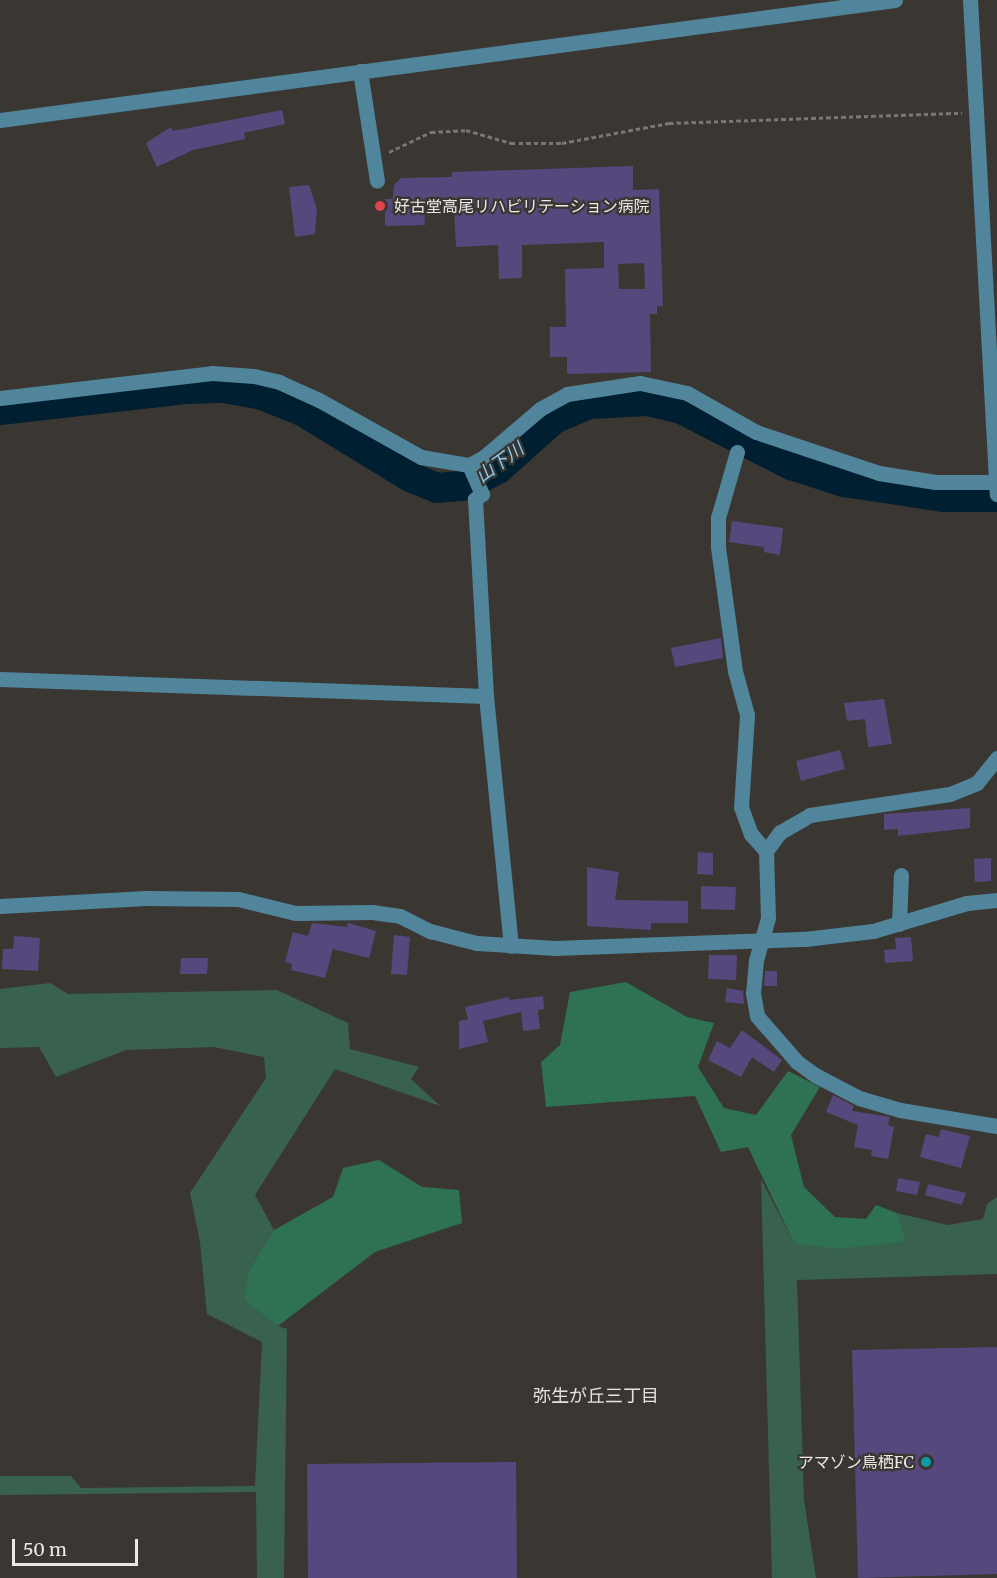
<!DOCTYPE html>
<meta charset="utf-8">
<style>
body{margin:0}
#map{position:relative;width:997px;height:1578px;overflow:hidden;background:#3a3733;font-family:Merriweather,"Noto Sans JP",serif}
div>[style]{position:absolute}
.green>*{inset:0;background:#39624e}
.forest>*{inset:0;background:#2e7153}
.river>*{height:30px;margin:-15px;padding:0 15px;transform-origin:15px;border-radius:15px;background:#001f30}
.building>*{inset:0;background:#56487c}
.path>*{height:3px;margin-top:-1.5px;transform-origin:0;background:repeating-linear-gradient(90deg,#797773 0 4.5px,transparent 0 7.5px)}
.minor>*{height:15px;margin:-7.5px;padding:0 7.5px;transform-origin:7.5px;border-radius:7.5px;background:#51859b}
.dots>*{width:16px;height:16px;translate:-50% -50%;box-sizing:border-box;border:3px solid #3a3733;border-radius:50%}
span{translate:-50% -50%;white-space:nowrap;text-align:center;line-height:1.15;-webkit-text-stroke:4.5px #3a3733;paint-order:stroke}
.poi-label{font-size:16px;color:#ebe9e6}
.left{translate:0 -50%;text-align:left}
.right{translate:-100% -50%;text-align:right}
.water-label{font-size:18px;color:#85cbf4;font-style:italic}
.neighbourhood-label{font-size:18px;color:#e5e1dc}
.scale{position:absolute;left:12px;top:1539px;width:126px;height:27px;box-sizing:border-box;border:3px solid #ebe9e6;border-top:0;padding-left:8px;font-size:18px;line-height:21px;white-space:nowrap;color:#ebe9e6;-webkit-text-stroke:4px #3a3733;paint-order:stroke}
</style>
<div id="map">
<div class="green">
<div style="clip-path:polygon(50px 983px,68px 994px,277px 990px,348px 1023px,350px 1049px,419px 1067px,411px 1079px,440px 1106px,335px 1069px,255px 1195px,274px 1230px,249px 1270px,278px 1326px,287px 1329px,284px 1578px,257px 1578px,256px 1492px,0 1495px,0 1476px,71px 1476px,81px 1488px,255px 1486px,262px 1342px,207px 1314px,200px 1242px,190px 1193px,266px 1078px,264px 1057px,214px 1047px,126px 1050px,56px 1077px,39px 1047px,0 1048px,0 989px)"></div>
<div style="clip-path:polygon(761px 1179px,794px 1243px,906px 1241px,897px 1213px,947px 1225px,983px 1219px,987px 1204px,997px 1197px,997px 1274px,797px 1280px,804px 1500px,816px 1578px,772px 1578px)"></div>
</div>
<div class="forest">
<div style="clip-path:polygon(626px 982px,687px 1017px,714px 1023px,698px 1067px,724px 1108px,756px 1115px,788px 1071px,820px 1087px,791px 1135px,804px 1187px,835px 1217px,866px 1219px,876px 1205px,897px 1213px,906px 1241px,838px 1249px,794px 1243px,748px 1147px,721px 1152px,695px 1096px,546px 1107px,541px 1062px,560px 1045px,570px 992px)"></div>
<div style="clip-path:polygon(379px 1160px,422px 1187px,459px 1190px,462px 1223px,375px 1252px,278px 1326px,245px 1300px,249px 1270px,274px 1230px,333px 1197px,343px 1168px)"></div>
</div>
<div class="river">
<div style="left:0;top:410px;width:189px;rotate:-6.4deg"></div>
<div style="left:188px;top:389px;width:35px;rotate:-2deg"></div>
<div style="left:223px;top:388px;width:40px;rotate:10deg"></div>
<div style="left:262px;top:395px;width:43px;rotate:21.8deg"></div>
<div style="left:302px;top:411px;width:127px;rotate:31.4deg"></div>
<div style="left:410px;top:477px;width:29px;rotate:22deg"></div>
<div style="left:437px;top:488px;width:32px;rotate:-5deg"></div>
<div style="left:469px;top:485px;width:33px;rotate:-29deg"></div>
<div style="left:498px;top:469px;width:75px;rotate:-41.8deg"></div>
<div style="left:554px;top:419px;width:39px;rotate:-23deg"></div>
<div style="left:590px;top:404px;width:57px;rotate:-3deg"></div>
<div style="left:647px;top:401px;width:35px;rotate:13deg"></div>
<div style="left:681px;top:409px;width:123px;rotate:27deg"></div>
<div style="left:791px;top:465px;width:56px;rotate:17.8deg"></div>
<div style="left:844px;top:482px;width:100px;rotate:8.6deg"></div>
<div style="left:943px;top:497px;width:54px"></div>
</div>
<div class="building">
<div style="clip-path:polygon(282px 110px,285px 124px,244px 133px,245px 139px,193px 150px,157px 167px,146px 143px,171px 127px,173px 131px)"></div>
<div style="clip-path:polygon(evenodd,633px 166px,633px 190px,659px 189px,663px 306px,657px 306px,657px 314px,650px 314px,651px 372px,567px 374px,567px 357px,550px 357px,550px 327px,566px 327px,565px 269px,604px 268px,604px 242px,522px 245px,522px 278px,499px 279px,498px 245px,456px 247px,454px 204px,424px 204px,425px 225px,385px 226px,385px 199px,393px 199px,394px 185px,401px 178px,452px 177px,452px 172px,633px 166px,644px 263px,645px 289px,619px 289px,618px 264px,644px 263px)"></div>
<div style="clip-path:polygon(309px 185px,317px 209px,315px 234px,295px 237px,289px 187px)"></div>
<div style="clip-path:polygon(732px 521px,783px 528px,780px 555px,764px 552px,764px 547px,729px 542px)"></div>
<div style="clip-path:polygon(721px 638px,723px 658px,675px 667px,671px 648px)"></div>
<div style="clip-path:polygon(884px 699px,892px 744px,868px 747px,865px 719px,847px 721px,844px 703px)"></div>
<div style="clip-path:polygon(840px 750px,845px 769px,801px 781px,796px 761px)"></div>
<div style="clip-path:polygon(970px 808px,970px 828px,898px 836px,898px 829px,884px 830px,884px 814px)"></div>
<div style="clip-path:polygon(698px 852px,713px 853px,713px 875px,697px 874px)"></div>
<div style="clip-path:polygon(991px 858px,991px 881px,975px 882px,974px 859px)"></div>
<div style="clip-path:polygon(587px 867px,619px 872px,615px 900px,688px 901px,688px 923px,651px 923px,651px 930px,587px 926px)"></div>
<div style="clip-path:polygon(701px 886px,736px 887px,735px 910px,701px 909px)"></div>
<div style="clip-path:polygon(312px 923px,347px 927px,348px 923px,376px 931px,369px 958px,333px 949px,325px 978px,291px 970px,292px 964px,285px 962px,293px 932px,308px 936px)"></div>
<div style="clip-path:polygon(394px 935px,410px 937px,407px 975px,391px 974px)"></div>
<div style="clip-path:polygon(14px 936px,40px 938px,38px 971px,2px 969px,3px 949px,13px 949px)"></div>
<div style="clip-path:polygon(911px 937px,913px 961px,885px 963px,884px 950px,896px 949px,895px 938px)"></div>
<div style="clip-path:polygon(709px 955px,737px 955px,736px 980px,708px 979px)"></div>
<div style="clip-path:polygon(181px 958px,208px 958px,207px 974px,180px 974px)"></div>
<div style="clip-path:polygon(765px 971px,777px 971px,777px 986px,764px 986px)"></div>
<div style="clip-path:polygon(727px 988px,743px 991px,744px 1004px,725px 1002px)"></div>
<div style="clip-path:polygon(543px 996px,544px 1009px,538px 1010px,540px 1029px,523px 1031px,521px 1012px,483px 1021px,488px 1042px,459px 1049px,459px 1021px,468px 1019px,465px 1007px,509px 997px,509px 1000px)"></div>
<div style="clip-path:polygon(742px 1030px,782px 1060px,774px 1072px,752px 1057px,741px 1077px,708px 1060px,717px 1041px,730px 1048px)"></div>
<div style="clip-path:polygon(833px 1095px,854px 1106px,852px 1111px,890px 1117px,888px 1125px,894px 1127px,888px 1159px,871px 1156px,872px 1150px,854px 1147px,858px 1125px,826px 1112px)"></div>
<div style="clip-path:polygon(941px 1129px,970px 1136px,961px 1168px,920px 1157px,926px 1134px,939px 1137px)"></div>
<div style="clip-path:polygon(898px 1178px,920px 1182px,917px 1195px,896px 1191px)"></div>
<div style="clip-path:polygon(928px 1184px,966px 1193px,962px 1205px,925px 1195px)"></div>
<div style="clip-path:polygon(997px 1347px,997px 1574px,858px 1578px,852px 1350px)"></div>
<div style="clip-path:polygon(516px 1462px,517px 1578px,308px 1578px,307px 1464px)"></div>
</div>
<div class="path">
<div style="left:389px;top:152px;width:47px;rotate:-25.5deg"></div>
<div style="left:431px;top:132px;width:35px;rotate:-3deg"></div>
<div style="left:466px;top:130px;width:47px;rotate:16.1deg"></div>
<div style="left:511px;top:143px;width:51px"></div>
<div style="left:562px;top:143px;width:109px;rotate:-10.6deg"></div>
<div style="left:669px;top:123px;width:293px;rotate:-2deg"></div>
</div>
<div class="minor">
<div style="left:970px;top:0;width:495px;rotate:86.9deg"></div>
<div style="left:360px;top:71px;width:111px;rotate:81.2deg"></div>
<div style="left:0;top:120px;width:903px;rotate:-7.64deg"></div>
<div style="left:0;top:398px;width:213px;rotate:-6.7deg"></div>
<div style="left:212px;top:373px;width:42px;rotate:4.1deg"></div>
<div style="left:254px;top:376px;width:26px;rotate:13deg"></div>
<div style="left:279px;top:382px;width:44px;rotate:24.2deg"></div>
<div style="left:319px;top:400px;width:117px;rotate:29.2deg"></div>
<div style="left:421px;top:457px;width:49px;rotate:9.5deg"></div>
<div style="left:469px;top:465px;width:17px;rotate:-28deg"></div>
<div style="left:484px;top:457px;width:74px;rotate:-40.6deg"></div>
<div style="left:540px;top:409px;width:31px;rotate:-29deg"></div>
<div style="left:567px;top:394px;width:74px;rotate:-8.6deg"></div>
<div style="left:640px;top:383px;width:48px;rotate:12deg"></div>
<div style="left:687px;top:393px;width:79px;rotate:29.5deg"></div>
<div style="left:756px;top:432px;width:130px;rotate:18.4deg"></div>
<div style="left:879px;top:473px;width:57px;rotate:9.1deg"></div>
<div style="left:935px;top:482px;width:61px"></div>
<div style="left:737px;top:452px;width:69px;rotate:106.1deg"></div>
<div style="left:718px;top:518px;width:29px;rotate:90deg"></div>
<div style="left:718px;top:547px;width:125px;rotate:82.2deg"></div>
<div style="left:735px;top:671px;width:46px;rotate:74.7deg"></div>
<div style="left:747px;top:715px;width:92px;rotate:93.7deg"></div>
<div style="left:741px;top:807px;width:29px;rotate:70deg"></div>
<div style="left:751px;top:834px;width:23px;rotate:49deg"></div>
<div style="left:469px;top:465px;width:32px;rotate:66deg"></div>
<div style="left:482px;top:494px;width:9px;rotate:144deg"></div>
<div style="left:475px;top:499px;width:197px;rotate:86.8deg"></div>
<div style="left:486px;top:696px;width:251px;rotate:84.3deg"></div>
<div style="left:0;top:679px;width:486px;rotate:2deg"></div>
<div style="left:997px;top:758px;width:32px;rotate:129deg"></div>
<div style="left:977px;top:783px;width:29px;rotate:158deg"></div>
<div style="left:950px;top:794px;width:142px;rotate:171.5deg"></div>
<div style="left:810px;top:815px;width:34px;rotate:150deg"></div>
<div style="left:780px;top:832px;width:24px;rotate:126deg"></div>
<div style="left:766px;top:851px;width:67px;rotate:88.3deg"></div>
<div style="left:768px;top:918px;width:44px;rotate:105.9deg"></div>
<div style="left:756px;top:960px;width:33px;rotate:95deg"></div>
<div style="left:753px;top:993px;width:23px;rotate:80deg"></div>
<div style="left:757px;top:1016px;width:61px;rotate:49deg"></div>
<div style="left:797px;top:1062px;width:22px;rotate:36deg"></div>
<div style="left:815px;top:1075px;width:50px;rotate:27.6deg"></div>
<div style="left:859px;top:1098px;width:43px;rotate:16.3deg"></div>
<div style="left:900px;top:1110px;width:98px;rotate:9.4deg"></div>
<div style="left:0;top:906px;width:146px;rotate:-3.1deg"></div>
<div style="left:146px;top:898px;width:92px;rotate:0.6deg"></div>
<div style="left:238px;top:899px;width:59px;rotate:13.8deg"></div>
<div style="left:295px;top:913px;width:77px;rotate:-0.7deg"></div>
<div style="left:372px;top:912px;width:28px;rotate:8deg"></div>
<div style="left:400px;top:916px;width:34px;rotate:27deg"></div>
<div style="left:430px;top:931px;width:48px;rotate:14.6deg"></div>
<div style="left:476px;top:943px;width:79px;rotate:3.6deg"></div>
<div style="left:555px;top:948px;width:250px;rotate:-2.1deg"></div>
<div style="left:805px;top:939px;width:68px;rotate:-6.7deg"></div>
<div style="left:873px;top:931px;width:98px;rotate:-16.6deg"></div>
<div style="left:967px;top:903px;width:30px;rotate:-6deg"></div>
<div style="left:899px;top:924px;width:49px;rotate:-87.7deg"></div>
</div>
<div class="dots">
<div style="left:380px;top:206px;background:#e0444e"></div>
<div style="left:926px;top:1462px;background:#0f9aa8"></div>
</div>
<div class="poi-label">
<span class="left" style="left:394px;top:206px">好古堂高尾リハビリテーション病院</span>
<span class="right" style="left:914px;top:1462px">アマゾン鳥栖FC</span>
</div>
<div class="water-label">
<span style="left:500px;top:463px;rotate:-36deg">山下川</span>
</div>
<div class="neighbourhood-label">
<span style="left:596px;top:1396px">弥生が丘三丁目</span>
</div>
<div class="scale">50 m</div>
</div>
